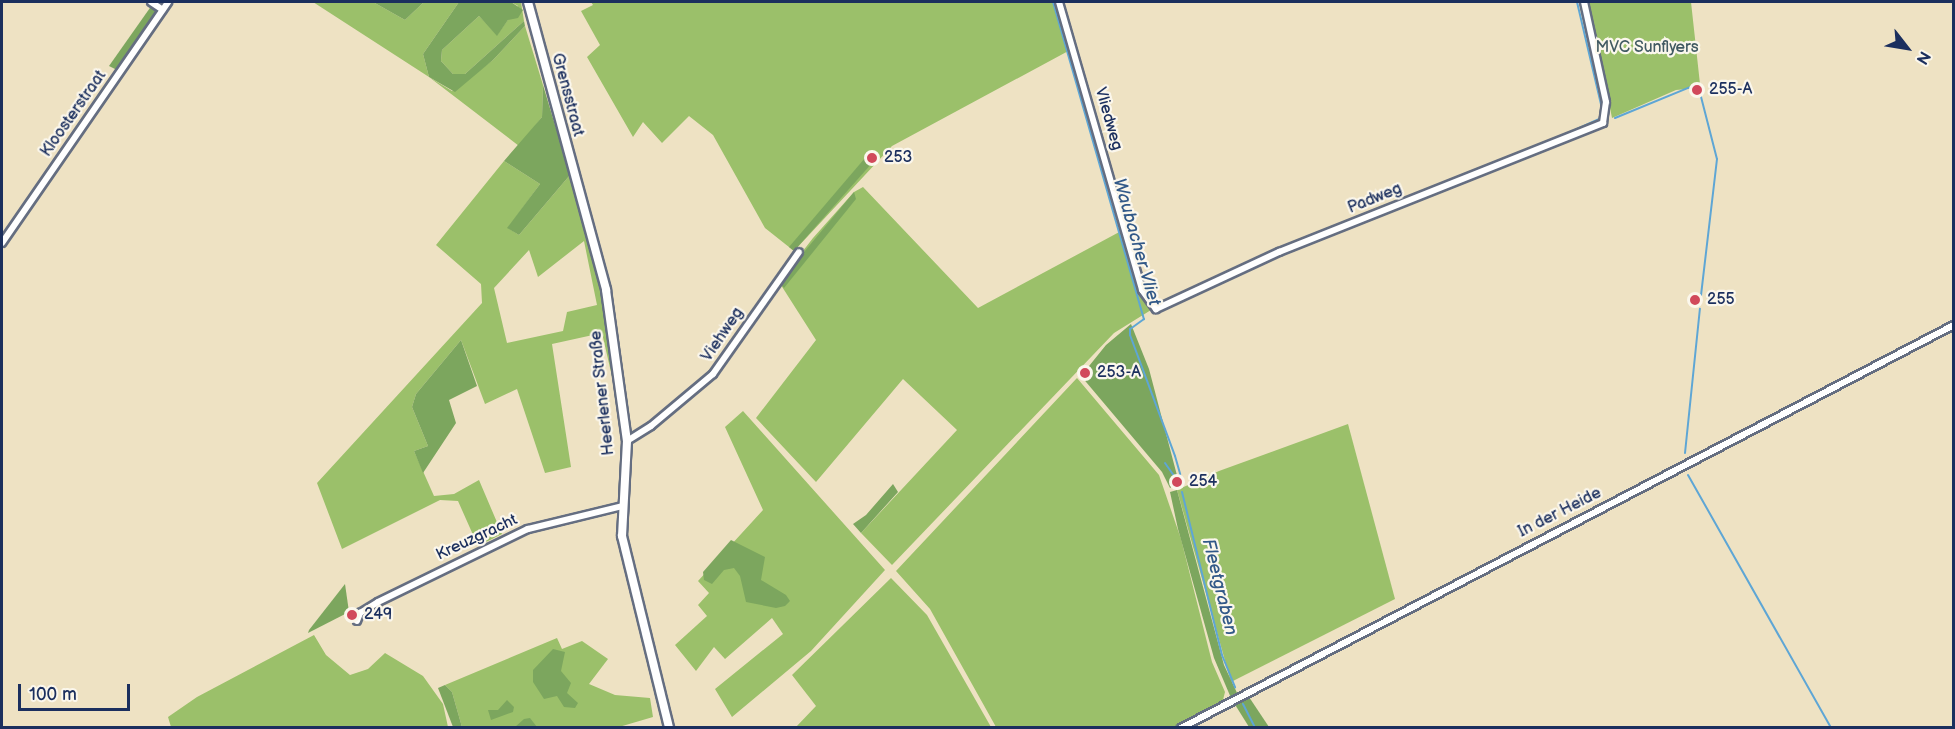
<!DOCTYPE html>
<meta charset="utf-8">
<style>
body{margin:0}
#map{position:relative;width:1955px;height:729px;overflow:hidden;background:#eee2c3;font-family:"Balsamiq Sans",sans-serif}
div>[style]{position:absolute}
.green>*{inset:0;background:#9bc06a}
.forest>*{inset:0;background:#7ca65e}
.stream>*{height:2px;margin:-1px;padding:0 1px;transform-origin:1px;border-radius:1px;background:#5ea6d5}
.roads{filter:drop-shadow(2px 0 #656e81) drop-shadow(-2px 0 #656e81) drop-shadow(0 2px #656e81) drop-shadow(0 -2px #656e81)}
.minor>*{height:6px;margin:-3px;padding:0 3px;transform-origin:3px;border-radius:3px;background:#fff}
.secondary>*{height:8px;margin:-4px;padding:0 4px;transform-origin:4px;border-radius:4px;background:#fff}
.dots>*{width:16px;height:16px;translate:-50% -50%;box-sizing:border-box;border:3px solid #fbf7ec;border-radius:50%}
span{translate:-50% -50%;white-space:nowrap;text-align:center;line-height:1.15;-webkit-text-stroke:4.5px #fbf7ec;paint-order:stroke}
.park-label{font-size:16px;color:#415a62}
.poi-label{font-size:16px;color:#1b2f5e}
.left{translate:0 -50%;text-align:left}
.street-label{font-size:16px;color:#1b2f5e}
.water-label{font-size:18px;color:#325988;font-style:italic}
.frame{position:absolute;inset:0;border:3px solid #1b2f5e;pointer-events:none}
.north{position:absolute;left:1877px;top:18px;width:60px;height:60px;-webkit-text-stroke:4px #fbf7ec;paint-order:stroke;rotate:121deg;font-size:16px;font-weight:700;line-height:24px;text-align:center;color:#1b2f5e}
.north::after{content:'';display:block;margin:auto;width:21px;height:27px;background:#1b2f5e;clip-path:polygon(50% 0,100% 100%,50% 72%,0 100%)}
.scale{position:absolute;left:18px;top:684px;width:112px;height:27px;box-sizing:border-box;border:3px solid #1b2f5e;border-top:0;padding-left:8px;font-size:18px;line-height:21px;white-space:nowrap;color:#1b2f5e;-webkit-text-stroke:4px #fbf7ec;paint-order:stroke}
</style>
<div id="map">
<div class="green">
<div style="clip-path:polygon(313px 2px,373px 2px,405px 20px,424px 2px,459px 2px,423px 54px,429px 77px,452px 91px,493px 60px,525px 26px,543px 85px,542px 117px,519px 146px,429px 77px)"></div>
<div style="clip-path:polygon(511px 2px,521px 2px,524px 21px,465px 74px,453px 74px,441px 61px,442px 50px,479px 16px,497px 35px,518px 6px)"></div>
<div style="clip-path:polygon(591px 2px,1057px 2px,1072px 49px,892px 146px,794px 251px,765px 228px,713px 135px,689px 116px,662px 143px,643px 122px,633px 137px,587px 57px,600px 45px,581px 11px,593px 5px)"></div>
<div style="clip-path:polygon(1589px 2px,1691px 2px,1700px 84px,1697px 88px,1676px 90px,1612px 118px)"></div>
<div style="clip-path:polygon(evenodd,504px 161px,540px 184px,508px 228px,519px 235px,570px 175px,595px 253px,616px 394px,602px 333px,552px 344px,571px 467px,545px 473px,517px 389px,485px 404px,461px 340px,416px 394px,412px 407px,428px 446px,414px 451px,434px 496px,454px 494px,479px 480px,502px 534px,478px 546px,458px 501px,440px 500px,342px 549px,317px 483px,482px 303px,481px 284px,436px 245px,504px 161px,584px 241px,597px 305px,567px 312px,563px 331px,507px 343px,494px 288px,529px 250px,538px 277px,584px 241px)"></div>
<div style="clip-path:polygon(863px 187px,978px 308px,1123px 230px,1141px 293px,1151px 310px,1114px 333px,892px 565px,861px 533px,957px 430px,903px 379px,816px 482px,756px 418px,816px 340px,779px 282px,813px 238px,854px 192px)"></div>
<div style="clip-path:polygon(1077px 378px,1159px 475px,1181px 539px,1212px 662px,1225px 692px,1223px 700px,1175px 727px,996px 727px,930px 609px,896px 571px)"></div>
<div style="clip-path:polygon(743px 411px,885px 570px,811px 651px,732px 717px,715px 689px,783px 634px,772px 618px,725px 659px,714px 647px,696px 671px,675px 645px,707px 616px,698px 605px,709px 593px,698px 581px,763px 510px,725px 427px)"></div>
<div style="clip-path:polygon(1348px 424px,1395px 599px,1231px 682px,1177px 490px,1219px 471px)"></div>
<div style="clip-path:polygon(891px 578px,927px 615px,991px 727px,796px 727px,816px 706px,792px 675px)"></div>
<div style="clip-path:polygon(314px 635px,326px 655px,350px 675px,368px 669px,385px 653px,423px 676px,443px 704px,448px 727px,171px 727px,168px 717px,197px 697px)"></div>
<div style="clip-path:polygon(557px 638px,562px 649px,582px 641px,608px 659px,589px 684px,615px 695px,650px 698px,653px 717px,619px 727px,462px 727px,452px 692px,445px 685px)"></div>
</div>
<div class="forest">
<div style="clip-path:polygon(373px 2px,424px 2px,405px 20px)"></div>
<div style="clip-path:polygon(459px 2px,511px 2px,523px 10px,518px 18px,508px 20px,497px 36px,479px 16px,442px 50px,441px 61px,453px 74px,465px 74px,524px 21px,525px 26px,493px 60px,455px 92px,429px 77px,423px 54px)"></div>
<div style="clip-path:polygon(152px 5px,159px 9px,117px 70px,109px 66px)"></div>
<div style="clip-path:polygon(543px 85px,570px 175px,519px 235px,507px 228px,540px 184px,504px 161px,542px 117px)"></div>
<div style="clip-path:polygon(865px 158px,873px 162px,794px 251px,789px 247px)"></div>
<div style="clip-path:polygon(854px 192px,856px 199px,784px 288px,779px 282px)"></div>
<div style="clip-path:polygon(1131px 324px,1149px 369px,1179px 483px,1170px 488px,1162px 472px,1081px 376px,1106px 345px)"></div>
<div style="clip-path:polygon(461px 340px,477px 386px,449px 400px,456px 423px,423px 473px,414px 451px,428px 446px,412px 407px,416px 394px)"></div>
<div style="clip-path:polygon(893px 484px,898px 492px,861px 533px,853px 524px,866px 515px)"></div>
<div style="clip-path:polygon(1177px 490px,1224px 665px,1238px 695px,1231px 698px,1214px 658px,1178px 529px,1170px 492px)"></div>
<div style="clip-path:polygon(731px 540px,765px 557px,761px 580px,786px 595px,790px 601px,785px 606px,776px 608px,746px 602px,740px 576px,734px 568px,724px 570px,712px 584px,704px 580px,703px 572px)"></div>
<div style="clip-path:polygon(345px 584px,349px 612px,308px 633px,309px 630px)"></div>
<div style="clip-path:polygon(553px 649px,565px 652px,561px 671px,571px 683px,567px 693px,578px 703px,575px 708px,564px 707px,557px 696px,544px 699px,533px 682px,533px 670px)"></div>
<div style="clip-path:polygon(445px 685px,452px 692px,462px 727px,453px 727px,438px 688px)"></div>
<div style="clip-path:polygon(1249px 697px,1269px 727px,1249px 727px,1234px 703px)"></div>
<div style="clip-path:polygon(507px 700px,514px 707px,513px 712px,491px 720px,488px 710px,498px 710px)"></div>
<div style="clip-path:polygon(530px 718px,537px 727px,515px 727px,524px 719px)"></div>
</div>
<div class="stream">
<div style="left:1053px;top:2px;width:330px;rotate:74deg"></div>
<div style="left:1144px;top:319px;width:17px;rotate:144deg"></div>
<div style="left:1130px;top:329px;width:6px;rotate:90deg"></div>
<div style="left:1130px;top:335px;width:129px;rotate:69.6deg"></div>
<div style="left:1175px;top:456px;width:19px;rotate:74deg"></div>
<div style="left:1180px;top:474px;width:8px;rotate:113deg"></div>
<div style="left:1577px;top:2px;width:110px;rotate:76.8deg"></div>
<div style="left:1615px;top:118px;width:87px;rotate:-22.4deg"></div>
<div style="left:1695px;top:85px;width:6px;rotate:45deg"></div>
<div style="left:1699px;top:89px;width:72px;rotate:75.6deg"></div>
<div style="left:1717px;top:159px;width:138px;rotate:96.7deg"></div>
<div style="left:1555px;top:139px;width:51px;rotate:-24.5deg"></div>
<div style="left:1685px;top:453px;width:145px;rotate:-84.1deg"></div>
<div style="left:1165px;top:463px;width:21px;rotate:55deg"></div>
<div style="left:1688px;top:475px;width:291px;rotate:60.5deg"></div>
<div style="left:1182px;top:492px;width:168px;rotate:76.2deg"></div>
<div style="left:1222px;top:655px;width:35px;rotate:68deg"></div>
<div style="left:1243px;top:704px;width:27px;rotate:63deg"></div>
</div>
<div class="roads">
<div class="minor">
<div style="left:151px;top:2px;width:14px;rotate:34deg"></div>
<div style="left:1059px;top:2px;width:300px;rotate:73.9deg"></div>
<div style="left:1142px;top:290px;width:24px;rotate:54deg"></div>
<div style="left:1156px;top:309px;width:136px;rotate:-24.9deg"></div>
<div style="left:1279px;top:252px;width:349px;rotate:-21.7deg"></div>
<div style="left:1603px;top:123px;width:21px;rotate:-82deg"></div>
<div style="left:1606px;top:102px;width:102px;rotate:-102.4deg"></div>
<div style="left:2px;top:243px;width:293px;rotate:-55.4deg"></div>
<div style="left:627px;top:441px;width:28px;rotate:-32deg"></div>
<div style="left:651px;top:426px;width:81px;rotate:-40deg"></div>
<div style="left:713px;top:374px;width:149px;rotate:-54.8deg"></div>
<div style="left:357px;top:621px;width:9px;rotate:-69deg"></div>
<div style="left:360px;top:613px;width:21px;rotate:-31deg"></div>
<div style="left:378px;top:602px;width:167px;rotate:-26deg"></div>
<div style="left:528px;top:529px;width:97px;rotate:-13.7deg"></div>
<div style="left:1181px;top:728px;width:872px;rotate:-27.54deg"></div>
</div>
<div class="secondary">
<div style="left:528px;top:2px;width:298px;rotate:74.8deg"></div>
<div style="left:606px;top:290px;width:152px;rotate:82.1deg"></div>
<div style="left:627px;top:441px;width:95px;rotate:93deg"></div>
<div style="left:622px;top:536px;width:198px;rotate:76.2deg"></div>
</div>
</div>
<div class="dots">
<div style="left:1697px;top:90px;background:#d1495b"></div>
<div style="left:872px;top:158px;background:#d1495b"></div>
<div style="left:1695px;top:300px;background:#d1495b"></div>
<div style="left:1085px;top:373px;background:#d1495b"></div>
<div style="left:1177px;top:482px;background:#d1495b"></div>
<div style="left:352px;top:615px;background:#d1495b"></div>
</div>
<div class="park-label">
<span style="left:1647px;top:48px">MVC Sunflyers</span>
</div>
<div class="poi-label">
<span class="left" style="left:1709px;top:90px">255-A</span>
<span class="left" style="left:884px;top:158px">253</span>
<span class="left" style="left:1707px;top:300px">255</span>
<span class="left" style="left:1097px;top:373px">253-A</span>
<span class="left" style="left:1189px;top:482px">254</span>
<span class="left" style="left:364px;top:615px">249</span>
</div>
<div class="street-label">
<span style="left:567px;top:95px;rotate:75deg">Grensstraat</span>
<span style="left:74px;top:114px;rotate:-55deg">Kloosterstraat</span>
<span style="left:1108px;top:119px;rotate:74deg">Vliedweg</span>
<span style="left:1375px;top:199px;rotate:-22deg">Padweg</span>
<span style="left:723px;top:335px;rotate:-56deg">Viehweg</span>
<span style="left:603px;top:393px;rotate:-96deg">Heerlener Straße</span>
<span style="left:1560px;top:513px;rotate:-27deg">In der Heide</span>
<span style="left:477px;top:538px;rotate:-25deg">Kreuzgracht</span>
</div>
<div class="water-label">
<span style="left:1136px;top:242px;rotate:74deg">Waubacher Vliet</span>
<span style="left:1219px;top:587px;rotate:76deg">Fleetgraben</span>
</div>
<div class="frame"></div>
<div class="north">N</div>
<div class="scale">100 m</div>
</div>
